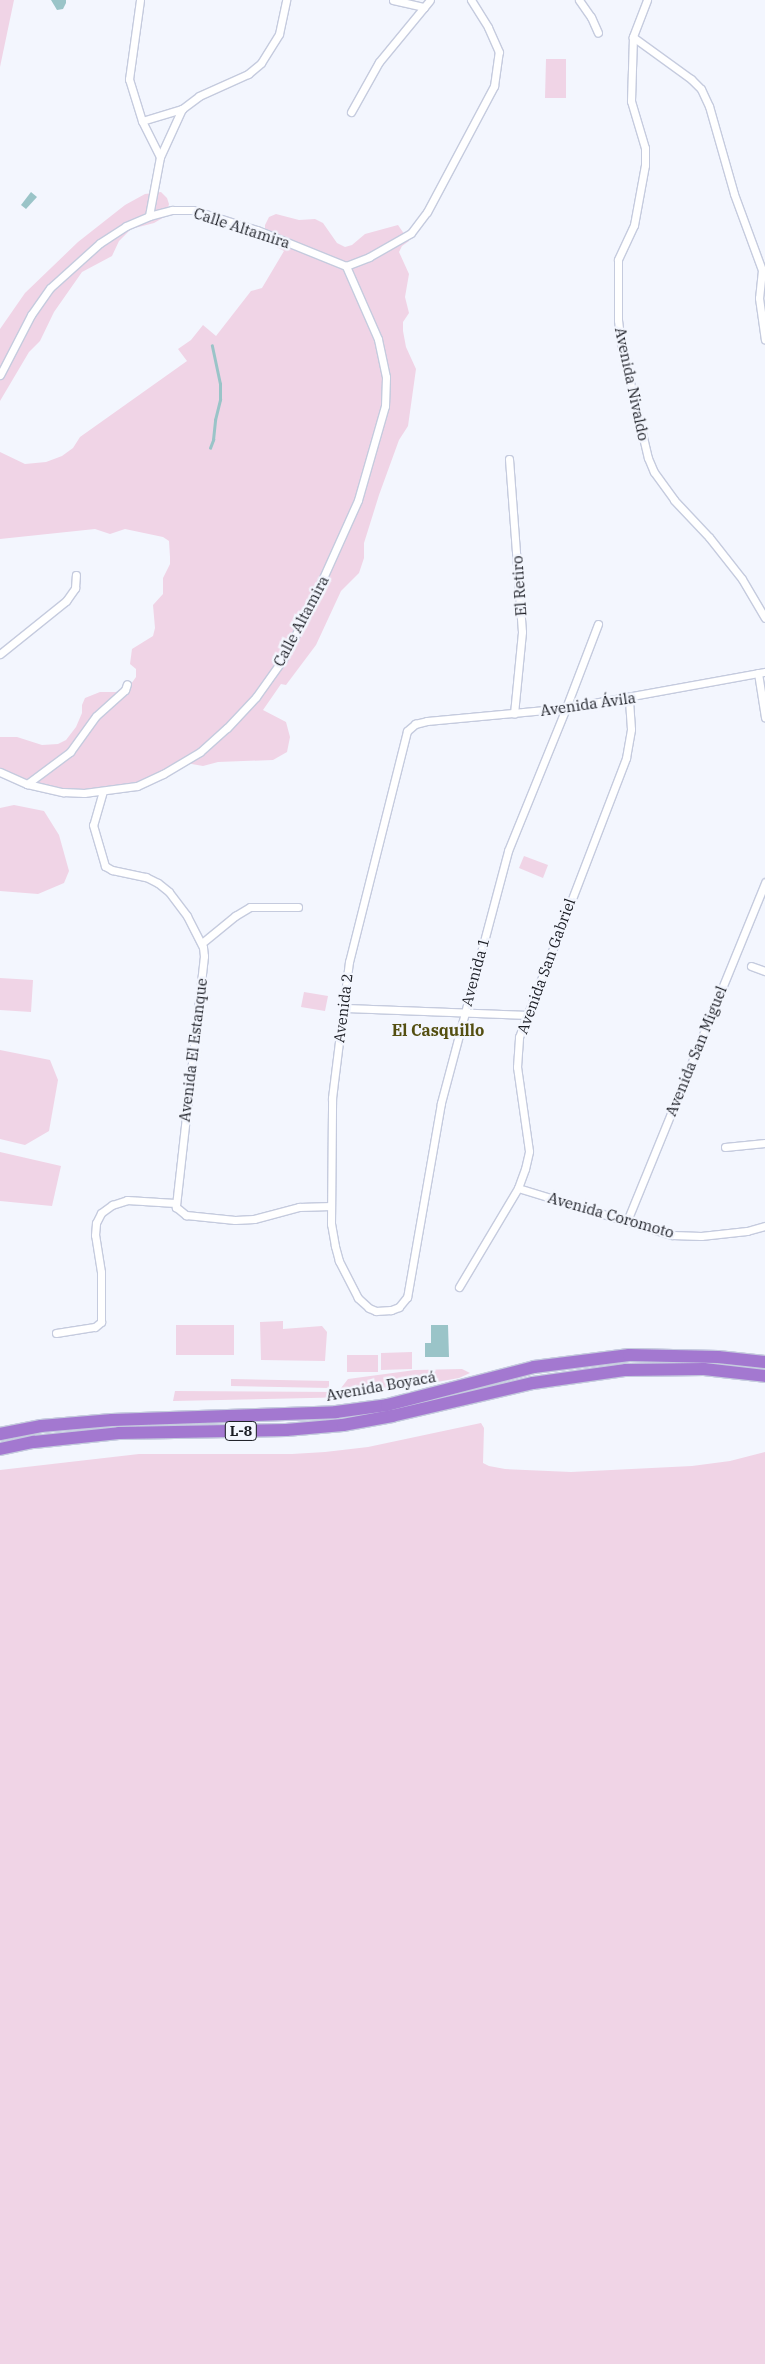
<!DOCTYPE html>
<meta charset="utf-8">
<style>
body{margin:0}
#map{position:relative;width:765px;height:2364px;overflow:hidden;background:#f3f6fe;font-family:"IBM Plex Serif",serif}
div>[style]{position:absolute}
.green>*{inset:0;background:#f0d4e6}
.water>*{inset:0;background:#9ac4c8}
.stream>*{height:2.5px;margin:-1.25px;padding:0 1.25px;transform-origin:1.25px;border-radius:1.25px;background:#9ac4c8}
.roads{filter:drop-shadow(1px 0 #c5cbde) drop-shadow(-1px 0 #c5cbde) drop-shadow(0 1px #c5cbde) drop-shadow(0 -1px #c5cbde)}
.street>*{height:7px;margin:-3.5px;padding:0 3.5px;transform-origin:3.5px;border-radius:3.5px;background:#fff}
.highway>*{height:12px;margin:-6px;padding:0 6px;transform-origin:6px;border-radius:6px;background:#a378d0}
span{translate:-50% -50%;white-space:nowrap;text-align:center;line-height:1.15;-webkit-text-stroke:5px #f3f6fe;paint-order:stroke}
.shield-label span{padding:1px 4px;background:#f3f6fe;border:1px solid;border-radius:4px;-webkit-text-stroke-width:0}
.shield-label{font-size:14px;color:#1a1c23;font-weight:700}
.street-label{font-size:15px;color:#1a1c23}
.neighbourhood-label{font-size:16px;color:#544f11;font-weight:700}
</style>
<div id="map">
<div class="green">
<div style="clip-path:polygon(0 0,14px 0,0 67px)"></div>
<div style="clip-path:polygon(546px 59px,566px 59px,566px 98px,545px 98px)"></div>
<div style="clip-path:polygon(161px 192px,167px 198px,169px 204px,166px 216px,154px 223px,131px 229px,119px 241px,112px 256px,82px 272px,54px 312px,40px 341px,29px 352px,0 401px,0 410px,0 329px,25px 293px,78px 242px,125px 205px,145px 194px)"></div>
<div style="clip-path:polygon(276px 214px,299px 220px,315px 219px,323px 223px,337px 243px,345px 247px,352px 245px,365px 234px,398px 225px,409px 241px,402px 246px,399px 252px,409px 274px,405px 297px,409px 313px,403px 322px,403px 331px,406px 347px,416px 369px,408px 426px,399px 440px,379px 495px,364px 543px,364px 558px,359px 573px,341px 591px,316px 645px,286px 685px,281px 684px,263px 710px,286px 722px,290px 737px,287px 752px,273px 760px,218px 762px,203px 766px,186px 763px,137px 786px,63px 792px,0 772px,0 737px,17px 737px,42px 745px,58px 744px,66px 740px,76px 727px,82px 713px,82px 705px,85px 698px,100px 692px,116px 692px,131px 684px,136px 677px,136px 669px,130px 664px,132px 649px,153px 636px,155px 628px,153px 605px,163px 594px,163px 578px,170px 564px,170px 557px,169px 541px,163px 537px,125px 529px,110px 534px,95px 529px,0 539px,0 452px,25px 464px,46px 462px,62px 456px,73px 448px,80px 437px,187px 361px,178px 349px,191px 340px,203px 325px,216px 336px,251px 291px,262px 288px,284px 251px,265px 241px,265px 225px,269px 217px)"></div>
<div style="clip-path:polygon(14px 805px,44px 811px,59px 835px,69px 871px,64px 883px,38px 894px,0 891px,0 808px)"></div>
<div style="clip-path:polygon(524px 856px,548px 865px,543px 878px,519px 868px)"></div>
<div style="clip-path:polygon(0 978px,33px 980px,31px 1012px,0 1010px)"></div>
<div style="clip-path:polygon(304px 992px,328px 996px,325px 1011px,301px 1007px)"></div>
<div style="clip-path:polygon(0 1050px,50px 1060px,58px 1080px,49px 1131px,25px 1145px,0 1139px)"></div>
<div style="clip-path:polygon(0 1152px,61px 1166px,52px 1206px,0 1201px)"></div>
<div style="clip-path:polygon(283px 1321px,283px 1329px,322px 1326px,327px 1332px,325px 1361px,261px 1360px,260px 1322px)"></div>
<div style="clip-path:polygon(176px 1325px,234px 1325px,234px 1355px,176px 1355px)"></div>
<div style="clip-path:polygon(412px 1352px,412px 1369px,381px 1370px,381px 1353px)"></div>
<div style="clip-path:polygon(347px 1355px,378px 1355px,378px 1372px,347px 1372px)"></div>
<div style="clip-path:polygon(462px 1369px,470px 1373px,459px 1378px,355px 1397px,173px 1401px,175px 1391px,338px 1392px,348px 1379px,415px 1370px)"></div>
<div style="clip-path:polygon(231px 1379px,329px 1381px,329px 1388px,231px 1386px)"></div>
<div style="clip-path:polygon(481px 1423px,484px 1428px,483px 1463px,489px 1466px,505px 1469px,571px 1472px,692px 1466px,730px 1461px,765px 1452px,765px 2364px,0 2364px,0 1470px,139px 1454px,292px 1454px,325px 1452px,368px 1447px)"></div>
</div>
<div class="water">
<div style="clip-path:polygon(51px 0,66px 0,66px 3px,63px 9px,57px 10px)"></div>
<div style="clip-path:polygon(31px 192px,37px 197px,26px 209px,21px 205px)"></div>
<div style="clip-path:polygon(431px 1325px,448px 1325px,449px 1357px,425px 1357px,425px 1343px,431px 1343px)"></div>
</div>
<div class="stream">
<div style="left:210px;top:448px;width:9px;rotate:-69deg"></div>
<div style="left:213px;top:440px;width:20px;rotate:-84deg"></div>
<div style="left:215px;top:420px;width:21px;rotate:-76deg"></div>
<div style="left:220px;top:400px;width:16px;rotate:-90deg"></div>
<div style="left:220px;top:384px;width:39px;rotate:-102deg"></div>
</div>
<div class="roads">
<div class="street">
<div style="left:140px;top:0;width:80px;rotate:97.9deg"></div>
<div style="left:129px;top:79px;width:44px;rotate:72.8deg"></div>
<div style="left:142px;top:121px;width:40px;rotate:63.4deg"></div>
<div style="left:160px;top:157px;width:60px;rotate:100.6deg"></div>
<div style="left:393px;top:0;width:32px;rotate:13deg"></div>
<div style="left:579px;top:0;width:21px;rotate:55deg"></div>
<div style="left:591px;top:17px;width:17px;rotate:66deg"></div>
<div style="left:647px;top:0;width:40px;rotate:111deg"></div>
<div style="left:633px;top:37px;width:64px;rotate:91.8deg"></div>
<div style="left:631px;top:101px;width:49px;rotate:73.4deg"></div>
<div style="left:645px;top:148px;width:17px;rotate:90deg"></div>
<div style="left:645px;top:165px;width:61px;rotate:100.4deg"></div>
<div style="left:634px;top:225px;width:38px;rotate:115deg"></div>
<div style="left:618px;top:260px;width:60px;rotate:90deg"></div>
<div style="left:618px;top:320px;width:24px;rotate:83deg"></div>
<div style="left:621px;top:344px;width:117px;rotate:76.7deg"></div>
<div style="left:648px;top:458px;width:15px;rotate:67deg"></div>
<div style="left:654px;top:472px;width:34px;rotate:54deg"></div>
<div style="left:674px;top:500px;width:51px;rotate:46.6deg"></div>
<div style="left:709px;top:537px;width:53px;rotate:51.8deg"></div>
<div style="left:742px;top:579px;width:45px;rotate:59.5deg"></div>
<div style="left:633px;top:37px;width:72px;rotate:35.9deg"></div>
<div style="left:691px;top:79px;width:14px;rotate:45deg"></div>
<div style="left:701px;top:89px;width:19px;rotate:65deg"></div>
<div style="left:709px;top:106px;width:91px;rotate:74.1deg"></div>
<div style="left:734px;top:194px;width:81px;rotate:69.8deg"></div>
<div style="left:762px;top:270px;width:28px;rotate:96deg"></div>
<div style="left:759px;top:298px;width:42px;rotate:81.9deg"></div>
<div style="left:351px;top:112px;width:57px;rotate:-60.8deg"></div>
<div style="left:379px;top:62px;width:80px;rotate:-50.6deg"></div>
<div style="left:142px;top:121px;width:42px;rotate:-16.7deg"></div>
<div style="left:160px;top:157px;width:53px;rotate:-65.4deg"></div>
<div style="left:182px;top:109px;width:21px;rotate:-37deg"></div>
<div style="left:199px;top:96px;width:54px;rotate:-24.2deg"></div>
<div style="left:248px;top:74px;width:17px;rotate:-40deg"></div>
<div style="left:261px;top:63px;width:34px;rotate:-58deg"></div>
<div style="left:279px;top:34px;width:35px;rotate:-78deg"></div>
<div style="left:0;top:375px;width:68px;rotate:-62.7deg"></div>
<div style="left:31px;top:315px;width:33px;rotate:-55deg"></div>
<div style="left:50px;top:288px;width:67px;rotate:-42deg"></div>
<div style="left:100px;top:243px;width:31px;rotate:-33deg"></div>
<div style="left:126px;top:226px;width:25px;rotate:-23deg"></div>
<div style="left:149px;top:216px;width:24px;rotate:-15deg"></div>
<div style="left:172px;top:210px;width:21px"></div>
<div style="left:193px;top:210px;width:67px;rotate:17.4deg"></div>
<div style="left:257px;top:230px;width:96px;rotate:22deg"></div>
<div style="left:346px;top:266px;width:25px;rotate:-21deg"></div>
<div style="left:369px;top:257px;width:48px;rotate:-29.7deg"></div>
<div style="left:411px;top:233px;width:26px;rotate:-53deg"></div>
<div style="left:427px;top:212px;width:143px;rotate:-62deg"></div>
<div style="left:494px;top:86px;width:34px;rotate:-82deg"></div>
<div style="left:499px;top:52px;width:27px;rotate:-114deg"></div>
<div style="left:488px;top:27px;width:32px;rotate:-122deg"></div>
<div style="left:509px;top:459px;width:173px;rotate:85.7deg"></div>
<div style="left:522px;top:632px;width:82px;rotate:95.6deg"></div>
<div style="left:598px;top:624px;width:90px;rotate:110.9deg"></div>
<div style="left:566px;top:708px;width:154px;rotate:112.1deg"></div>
<div style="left:508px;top:851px;width:261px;rotate:104.9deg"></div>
<div style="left:441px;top:1103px;width:197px;rotate:99.9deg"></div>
<div style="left:407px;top:1297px;width:13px;rotate:129deg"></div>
<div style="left:399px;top:1307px;width:9px;rotate:159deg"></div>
<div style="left:391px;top:1310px;width:15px;rotate:176deg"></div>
<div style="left:376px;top:1311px;width:8px;rotate:-157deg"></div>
<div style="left:369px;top:1308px;width:15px;rotate:-138deg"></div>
<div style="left:358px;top:1298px;width:42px;rotate:-117.2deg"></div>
<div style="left:339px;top:1261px;width:16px;rotate:-105deg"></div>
<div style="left:335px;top:1246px;width:22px;rotate:-100deg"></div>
<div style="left:331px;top:1224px;width:126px;rotate:-89.5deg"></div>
<div style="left:332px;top:1098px;width:137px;rotate:-82.9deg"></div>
<div style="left:349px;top:962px;width:238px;rotate:-75.9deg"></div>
<div style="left:407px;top:731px;width:11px;rotate:-41deg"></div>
<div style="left:415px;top:724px;width:12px;rotate:-14deg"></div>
<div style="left:427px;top:721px;width:140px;rotate:-5.3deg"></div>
<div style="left:566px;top:708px;width:202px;rotate:-10.3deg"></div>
<div style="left:0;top:654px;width:85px;rotate:-38.8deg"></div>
<div style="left:66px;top:601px;width:16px;rotate:-55deg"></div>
<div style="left:75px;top:588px;width:13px;rotate:-86deg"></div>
<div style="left:758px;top:673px;width:45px;rotate:81deg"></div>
<div style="left:0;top:772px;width:30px;rotate:24deg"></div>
<div style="left:27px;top:784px;width:37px;rotate:13deg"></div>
<div style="left:63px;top:792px;width:21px;rotate:3deg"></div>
<div style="left:84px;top:793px;width:53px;rotate:-7.5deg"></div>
<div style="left:137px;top:786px;width:29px;rotate:-25deg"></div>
<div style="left:163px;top:774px;width:43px;rotate:-30.7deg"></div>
<div style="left:200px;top:752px;width:36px;rotate:-42deg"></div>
<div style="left:227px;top:728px;width:42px;rotate:-46.9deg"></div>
<div style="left:256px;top:697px;width:47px;rotate:-54.6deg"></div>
<div style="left:283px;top:659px;width:59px;rotate:-62.6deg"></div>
<div style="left:310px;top:607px;width:117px;rotate:-65.8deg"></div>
<div style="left:358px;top:500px;width:98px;rotate:-74deg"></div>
<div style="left:385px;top:406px;width:29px;rotate:-88deg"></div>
<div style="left:386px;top:377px;width:39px;rotate:-102deg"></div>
<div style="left:378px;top:339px;width:80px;rotate:-113.7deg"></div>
<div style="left:27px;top:784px;width:54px;rotate:-36.7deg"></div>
<div style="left:70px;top:752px;width:44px;rotate:-54.2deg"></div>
<div style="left:96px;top:716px;width:39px;rotate:-42deg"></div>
<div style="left:125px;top:690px;width:6px;rotate:-72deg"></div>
<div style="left:103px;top:791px;width:35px;rotate:106deg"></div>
<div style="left:93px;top:825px;width:43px;rotate:73.7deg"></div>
<div style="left:105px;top:866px;width:8px;rotate:30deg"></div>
<div style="left:112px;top:870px;width:35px;rotate:12deg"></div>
<div style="left:146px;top:877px;width:13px;rotate:27deg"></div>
<div style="left:158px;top:883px;width:14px;rotate:39deg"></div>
<div style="left:169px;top:892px;width:30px;rotate:53deg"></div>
<div style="left:187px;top:916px;width:35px;rotate:63deg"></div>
<div style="left:203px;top:947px;width:9px;rotate:84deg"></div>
<div style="left:204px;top:956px;width:253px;rotate:96.4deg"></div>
<div style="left:176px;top:1207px;width:13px;rotate:39deg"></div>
<div style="left:186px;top:1215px;width:49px;rotate:5.8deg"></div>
<div style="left:235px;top:1220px;width:19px;rotate:-3deg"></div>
<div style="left:254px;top:1219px;width:47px;rotate:-14.9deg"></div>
<div style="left:299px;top:1207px;width:32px;rotate:-2deg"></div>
<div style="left:202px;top:943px;width:43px;rotate:-39.3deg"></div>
<div style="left:235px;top:916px;width:17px;rotate:-31deg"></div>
<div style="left:250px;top:907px;width:48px"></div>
<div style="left:751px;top:966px;width:15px;rotate:20deg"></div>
<div style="left:343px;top:1008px;width:182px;rotate:2.2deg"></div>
<div style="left:725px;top:1147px;width:40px;rotate:-5.7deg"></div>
<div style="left:518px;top:1188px;width:161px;rotate:17deg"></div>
<div style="left:672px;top:1235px;width:29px;rotate:2deg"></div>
<div style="left:701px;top:1236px;width:46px;rotate:-6.2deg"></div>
<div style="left:747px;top:1231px;width:19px;rotate:-16deg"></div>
<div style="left:627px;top:1221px;width:366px;rotate:-67.8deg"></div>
<div style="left:459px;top:1287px;width:115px;rotate:-59.2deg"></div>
<div style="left:518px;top:1188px;width:20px;rotate:-70deg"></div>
<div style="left:525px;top:1169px;width:18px;rotate:-77deg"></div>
<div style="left:529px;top:1151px;width:85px;rotate:-98.1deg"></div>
<div style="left:517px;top:1067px;width:30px;rotate:-86deg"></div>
<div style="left:519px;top:1037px;width:299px;rotate:-69deg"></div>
<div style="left:626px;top:758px;width:29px;rotate:-80deg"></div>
<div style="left:631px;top:729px;width:31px;rotate:-94deg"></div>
<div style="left:56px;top:1333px;width:39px;rotate:-9deg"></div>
<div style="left:95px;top:1327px;width:8px;rotate:-40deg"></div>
<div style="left:101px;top:1322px;width:50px;rotate:-90deg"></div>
<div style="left:101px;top:1272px;width:37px;rotate:-99deg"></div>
<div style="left:95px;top:1235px;width:12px;rotate:-85deg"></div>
<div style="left:96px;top:1223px;width:11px;rotate:-63deg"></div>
<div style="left:101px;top:1213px;width:14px;rotate:-36deg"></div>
<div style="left:112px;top:1205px;width:16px;rotate:-18deg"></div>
<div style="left:127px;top:1200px;width:48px;rotate:3.6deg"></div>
</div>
<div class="highway">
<div style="left:0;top:1434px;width:42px;rotate:-11deg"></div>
<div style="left:41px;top:1426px;width:71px;rotate:-4.8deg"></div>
<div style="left:112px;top:1420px;width:224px;rotate:-2deg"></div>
<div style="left:336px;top:1412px;width:51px;rotate:-7.8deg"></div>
<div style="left:387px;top:1405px;width:152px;rotate:-14.5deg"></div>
<div style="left:534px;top:1367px;width:96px;rotate:-7.2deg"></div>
<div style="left:629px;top:1355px;width:89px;rotate:1.3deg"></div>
<div style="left:718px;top:1357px;width:47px;rotate:6.1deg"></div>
<div style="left:0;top:1449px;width:35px;rotate:-12deg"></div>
<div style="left:34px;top:1442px;width:85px;rotate:-6deg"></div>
<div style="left:119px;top:1433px;width:167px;rotate:-1deg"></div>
<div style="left:286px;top:1430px;width:57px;rotate:-5deg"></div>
<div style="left:343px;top:1425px;width:50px;rotate:-10.4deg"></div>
<div style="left:392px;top:1416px;width:145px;rotate:-13.2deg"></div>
<div style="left:533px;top:1383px;width:94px;rotate:-8deg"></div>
<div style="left:626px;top:1370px;width:78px;rotate:-0.7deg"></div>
<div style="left:704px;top:1369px;width:61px;rotate:6.5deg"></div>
</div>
</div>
<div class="shield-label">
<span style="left:241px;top:1431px">L-8</span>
</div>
<div class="street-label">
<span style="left:242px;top:228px;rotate:18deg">Calle Altamira</span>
<span style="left:632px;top:384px;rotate:78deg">Avenida Nivaldo</span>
<span style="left:519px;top:586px;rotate:-94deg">El Retiro</span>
<span style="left:301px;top:621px;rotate:-62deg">Calle Altamira</span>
<span style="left:588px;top:704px;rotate:-8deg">Avenida Ávila</span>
<span style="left:546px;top:966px;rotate:-70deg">Avenida San Gabriel</span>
<span style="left:475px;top:972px;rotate:-75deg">Avenida 1</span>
<span style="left:343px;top:1008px;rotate:-83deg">Avenida 2</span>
<span style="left:193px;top:1050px;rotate:-83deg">Avenida El Estanque</span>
<span style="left:696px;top:1051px;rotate:-68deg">Avenida San Miguel</span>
<span style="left:611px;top:1215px;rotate:16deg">Avenida Coromoto</span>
<span style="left:381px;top:1386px;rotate:-10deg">Avenida Boyacá</span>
</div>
<div class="neighbourhood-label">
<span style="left:438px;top:1030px">El Casquillo</span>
</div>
</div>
